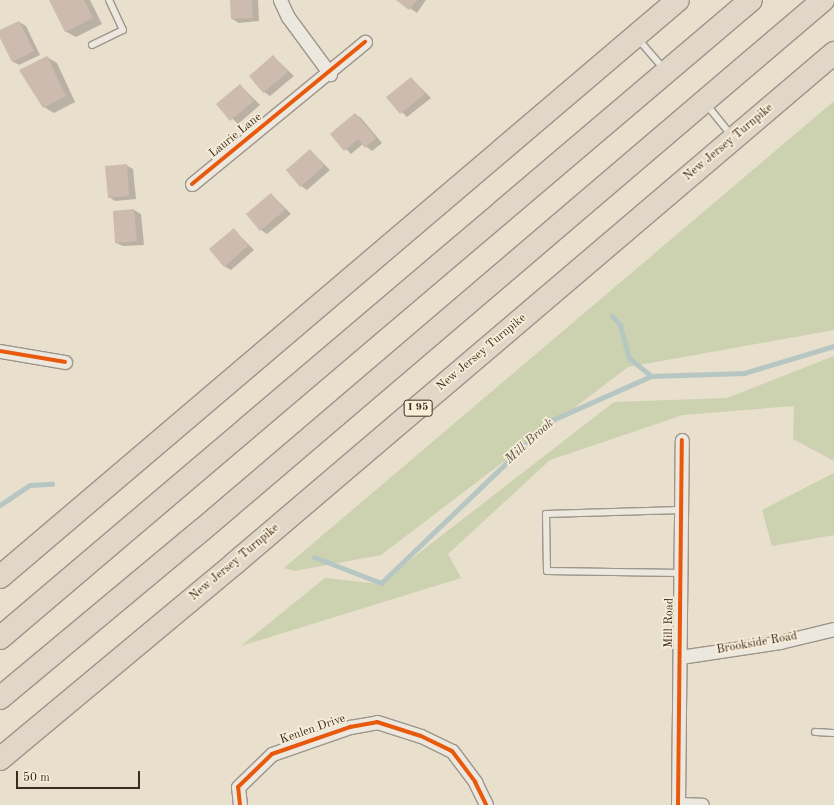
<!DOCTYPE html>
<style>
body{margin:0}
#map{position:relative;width:834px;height:805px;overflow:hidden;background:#e8dfcd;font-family:"Old Standard TT",serif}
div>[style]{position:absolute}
.green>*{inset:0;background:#ccd1af}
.shadow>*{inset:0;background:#0003}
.stream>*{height:5px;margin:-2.5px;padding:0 2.5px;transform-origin:2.5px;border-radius:2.5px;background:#b6c6c2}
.building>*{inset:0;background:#ccbbae}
.roads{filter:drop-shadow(1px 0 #9d958a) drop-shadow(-1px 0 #9d958a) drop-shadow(0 1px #9d958a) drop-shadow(0 -1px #9d958a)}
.lane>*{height:6px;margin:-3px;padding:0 3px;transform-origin:3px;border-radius:3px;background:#ece8df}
.street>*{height:13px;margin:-6.5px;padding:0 6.5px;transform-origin:6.5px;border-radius:6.5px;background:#ece8df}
.highway>*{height:22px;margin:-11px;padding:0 11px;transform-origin:11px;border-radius:11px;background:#e0d7c9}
.cycleway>*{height:4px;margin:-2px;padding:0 2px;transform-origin:2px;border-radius:2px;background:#e8590c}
span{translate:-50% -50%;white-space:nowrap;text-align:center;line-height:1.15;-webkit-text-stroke:3.5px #f8edd7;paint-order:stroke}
.shield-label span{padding:1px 3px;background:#f8edd7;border:1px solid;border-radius:3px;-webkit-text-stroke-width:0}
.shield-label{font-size:11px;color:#3c2b21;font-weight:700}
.street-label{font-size:12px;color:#3c2b21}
.water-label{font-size:13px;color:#554f48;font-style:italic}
.scale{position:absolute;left:16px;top:771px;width:124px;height:18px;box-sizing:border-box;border:2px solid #3c2b21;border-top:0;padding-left:5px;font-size:12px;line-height:14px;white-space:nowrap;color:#3c2b21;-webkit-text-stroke:3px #f8edd7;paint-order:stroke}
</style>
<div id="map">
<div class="green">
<div style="clip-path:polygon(834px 101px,834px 330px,628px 367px,381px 555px,294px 571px,284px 568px)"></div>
<div style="clip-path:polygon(834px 356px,834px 461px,793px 439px,794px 406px,683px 415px,550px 460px,448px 554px,461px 578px,241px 646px,325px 578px,379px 584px,614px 402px,727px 398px)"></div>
<div style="clip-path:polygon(834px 473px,834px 535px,772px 546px,762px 510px)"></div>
</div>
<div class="shadow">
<div style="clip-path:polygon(50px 0,90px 0,102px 24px,76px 37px,65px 31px)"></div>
<div style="clip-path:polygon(231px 0,258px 0,259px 21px,239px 23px,232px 19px)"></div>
<div style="clip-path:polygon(398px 0,426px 0,417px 13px)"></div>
<div style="clip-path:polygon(19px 22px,26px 26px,40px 55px,19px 65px,12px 61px,0 35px,0 31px)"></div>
<div style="clip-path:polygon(273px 56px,294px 76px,270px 96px,264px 92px)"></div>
<div style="clip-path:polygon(47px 57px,57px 63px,75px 102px,54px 113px,44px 107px)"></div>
<div style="clip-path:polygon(411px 78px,431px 98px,407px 117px,387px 98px)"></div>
<div style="clip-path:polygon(240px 85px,260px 105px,238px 124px,217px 104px)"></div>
<div style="clip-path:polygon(355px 114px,361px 118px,382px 143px,372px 151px,363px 144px,351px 154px,331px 134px)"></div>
<div style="clip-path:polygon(310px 150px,330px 170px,307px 190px,301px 186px)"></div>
<div style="clip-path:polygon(126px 165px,133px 169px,136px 199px,115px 201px,109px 197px)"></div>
<div style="clip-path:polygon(271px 194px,291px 214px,267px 234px,261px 230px)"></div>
<div style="clip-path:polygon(134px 210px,141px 214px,144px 245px,123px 246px,116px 243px,114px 212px)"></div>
<div style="clip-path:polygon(234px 230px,254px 250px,231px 270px,224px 266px)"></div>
</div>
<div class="stream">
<div style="left:612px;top:316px;width:12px;rotate:48deg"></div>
<div style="left:620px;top:325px;width:34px;rotate:75deg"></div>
<div style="left:629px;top:358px;width:28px;rotate:39deg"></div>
<div style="left:0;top:505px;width:36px;rotate:-34deg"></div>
<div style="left:30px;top:485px;width:22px;rotate:-3deg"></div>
<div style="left:314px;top:557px;width:72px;rotate:21.2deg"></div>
<div style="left:381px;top:583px;width:234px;rotate:-43.8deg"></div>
<div style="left:550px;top:421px;width:111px;rotate:-24deg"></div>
<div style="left:651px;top:376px;width:93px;rotate:-1.8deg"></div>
<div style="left:744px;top:373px;width:94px;rotate:-16.7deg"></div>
</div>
<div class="building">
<div style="clip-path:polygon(49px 0,84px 0,93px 18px,65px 32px)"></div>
<div style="clip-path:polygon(230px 0,252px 0,253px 18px,231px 19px)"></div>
<div style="clip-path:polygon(396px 0,417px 0,409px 10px)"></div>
<div style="clip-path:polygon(19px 21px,34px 51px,12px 62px,0 38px,0 30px)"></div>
<div style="clip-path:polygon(273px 55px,288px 72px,263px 93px,249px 76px)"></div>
<div style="clip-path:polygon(47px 56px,66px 96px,43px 108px,19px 70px)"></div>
<div style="clip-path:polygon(411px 77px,425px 94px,400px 114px,386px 97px)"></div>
<div style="clip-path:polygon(240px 84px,254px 101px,230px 121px,216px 104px)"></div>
<div style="clip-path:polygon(355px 113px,376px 138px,365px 148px,358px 139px,344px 151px,330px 134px)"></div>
<div style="clip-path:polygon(310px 149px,324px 166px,300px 187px,286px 170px)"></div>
<div style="clip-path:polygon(127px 164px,129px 196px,108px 198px,105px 166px)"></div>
<div style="clip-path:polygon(271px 193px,285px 210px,260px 231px,246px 214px)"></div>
<div style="clip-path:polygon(134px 209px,137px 241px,115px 243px,113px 211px)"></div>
<div style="clip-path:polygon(234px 228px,248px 246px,224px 267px,209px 249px)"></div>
</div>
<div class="roads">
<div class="lane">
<div style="left:638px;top:39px;width:38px;rotate:49deg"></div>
<div style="left:92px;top:45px;width:34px;rotate:-26deg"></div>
<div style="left:123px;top:30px;width:33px;rotate:-115deg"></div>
<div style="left:706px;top:104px;width:41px;rotate:50.9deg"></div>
<div style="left:681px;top:573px;width:134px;rotate:-179.1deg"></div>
<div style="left:547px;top:571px;width:57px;rotate:-91deg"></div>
<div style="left:546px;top:514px;width:135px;rotate:-1.7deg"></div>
<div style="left:815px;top:732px;width:19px;rotate:3deg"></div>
</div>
<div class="street">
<div style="left:280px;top:0;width:19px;rotate:65deg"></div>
<div style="left:288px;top:17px;width:71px;rotate:53.6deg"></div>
<div style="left:192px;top:184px;width:224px;rotate:-39.4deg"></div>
<div style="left:0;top:351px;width:66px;rotate:9.6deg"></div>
<div style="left:680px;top:657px;width:101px;rotate:-8.5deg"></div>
<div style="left:780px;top:642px;width:56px;rotate:-13.5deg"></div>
<div style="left:678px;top:804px;width:24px;rotate:2deg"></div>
<div style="left:240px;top:805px;width:18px;rotate:-96deg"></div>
<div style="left:238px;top:787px;width:47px;rotate:-44.1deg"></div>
<div style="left:272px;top:754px;width:83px;rotate:-19.1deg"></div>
<div style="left:350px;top:727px;width:27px;rotate:-10deg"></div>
<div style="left:377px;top:722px;width:46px;rotate:17.7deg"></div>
<div style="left:421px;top:736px;width:34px;rotate:26deg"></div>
<div style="left:452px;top:751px;width:39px;rotate:53deg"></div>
<div style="left:475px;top:782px;width:25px;rotate:64deg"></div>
<div style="left:678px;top:805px;width:365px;rotate:-89.4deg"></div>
</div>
<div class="highway">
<div style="left:0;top:577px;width:890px;rotate:-40.4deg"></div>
<div style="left:0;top:638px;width:985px;rotate:-40.35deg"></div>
<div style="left:0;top:698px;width:264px;rotate:-39.8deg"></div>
<div style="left:203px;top:529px;width:815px;rotate:-40.47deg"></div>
<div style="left:0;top:759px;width:306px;rotate:-39.8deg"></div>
<div style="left:235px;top:563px;width:787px;rotate:-40.41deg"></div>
</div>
</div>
<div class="cycleway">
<div style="left:192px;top:184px;width:224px;rotate:-39.4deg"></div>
<div style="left:0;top:351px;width:66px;rotate:9.6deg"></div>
<div style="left:240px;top:805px;width:18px;rotate:-96deg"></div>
<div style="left:238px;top:787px;width:47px;rotate:-44.1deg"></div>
<div style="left:272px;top:754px;width:83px;rotate:-19.1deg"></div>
<div style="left:350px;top:727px;width:27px;rotate:-10deg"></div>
<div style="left:377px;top:722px;width:46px;rotate:17.7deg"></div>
<div style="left:421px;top:736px;width:34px;rotate:26deg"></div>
<div style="left:452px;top:751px;width:39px;rotate:53deg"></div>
<div style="left:475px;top:782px;width:25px;rotate:64deg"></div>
<div style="left:678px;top:805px;width:365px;rotate:-89.4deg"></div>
</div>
<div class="shield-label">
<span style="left:418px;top:408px">I 95</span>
</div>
<div class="street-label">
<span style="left:236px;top:136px;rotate:-39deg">Laurie Lane</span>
<span style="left:729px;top:143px;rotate:-40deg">New Jersey Turnpike</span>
<span style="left:482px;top:353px;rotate:-40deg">New Jersey Turnpike</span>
<span style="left:235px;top:563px;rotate:-40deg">New Jersey Turnpike</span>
<span style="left:670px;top:623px;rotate:-89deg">Mill Road</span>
<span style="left:757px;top:644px;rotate:-10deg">Brookside Road</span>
<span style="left:313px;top:730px;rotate:-19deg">Kenlen Drive</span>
</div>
<div class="water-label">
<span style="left:530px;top:442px;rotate:-42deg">Mill Brook</span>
</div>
<div class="scale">50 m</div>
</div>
